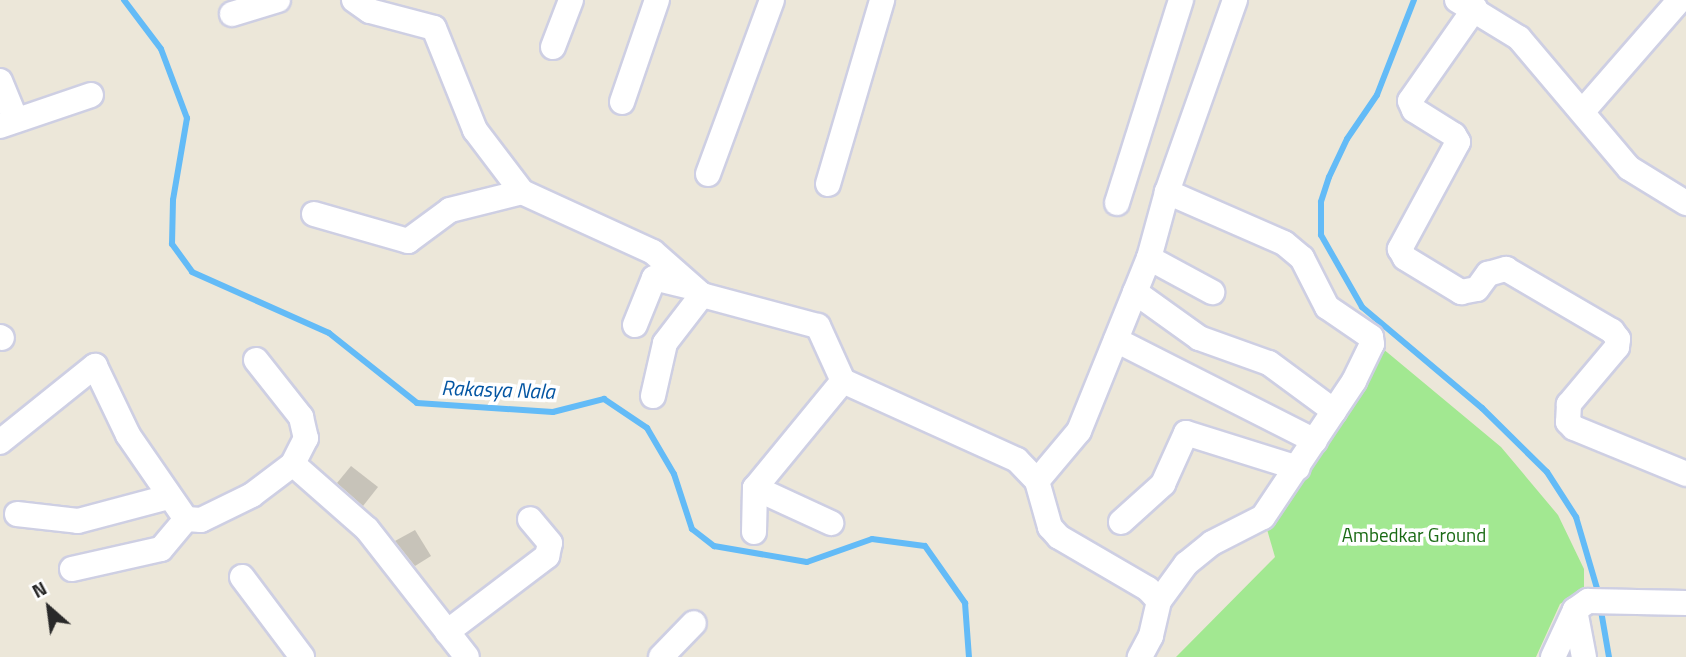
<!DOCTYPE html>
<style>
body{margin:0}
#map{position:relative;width:1686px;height:657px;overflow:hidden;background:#ece7d9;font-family:"Titillium Web",sans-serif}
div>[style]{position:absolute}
.green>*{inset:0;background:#a2e891}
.stream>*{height:6px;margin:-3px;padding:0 3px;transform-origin:3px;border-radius:3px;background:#63bbf7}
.building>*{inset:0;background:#c7c3b9}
.roads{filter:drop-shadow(2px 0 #cecfe3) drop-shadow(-2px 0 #cecfe3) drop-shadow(0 2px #cecfe3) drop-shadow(0 -2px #cecfe3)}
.minor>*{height:24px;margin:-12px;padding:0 12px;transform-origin:12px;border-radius:12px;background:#fff}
span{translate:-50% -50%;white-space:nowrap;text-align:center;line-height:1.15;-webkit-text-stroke:7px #fff;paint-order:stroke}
.park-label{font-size:19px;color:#1a6a14}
.water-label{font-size:21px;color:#0355a2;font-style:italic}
.north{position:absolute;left:14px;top:573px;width:70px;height:70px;-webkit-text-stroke:5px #fff;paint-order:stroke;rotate:332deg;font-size:19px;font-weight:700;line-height:28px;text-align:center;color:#292929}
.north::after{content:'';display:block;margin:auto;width:24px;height:32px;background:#292929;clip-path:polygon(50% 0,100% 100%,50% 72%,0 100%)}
</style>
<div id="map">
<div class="green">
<div style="clip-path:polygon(1382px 348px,1501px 447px,1558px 515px,1584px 569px,1584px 588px,1560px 604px,1536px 657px,1176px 657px,1275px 557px,1266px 526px,1314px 466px)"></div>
</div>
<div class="stream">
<div style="left:124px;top:0;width:61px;rotate:52.9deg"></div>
<div style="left:161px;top:49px;width:74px;rotate:69.4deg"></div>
<div style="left:187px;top:118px;width:83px;rotate:99.7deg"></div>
<div style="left:173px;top:200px;width:44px;rotate:91.3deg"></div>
<div style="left:172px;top:244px;width:34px;rotate:54deg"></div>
<div style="left:192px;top:272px;width:150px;rotate:24deg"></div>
<div style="left:329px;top:333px;width:112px;rotate:38.5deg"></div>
<div style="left:417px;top:403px;width:136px;rotate:3.8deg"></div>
<div style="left:553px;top:412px;width:53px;rotate:-14.3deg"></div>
<div style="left:604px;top:399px;width:52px;rotate:34deg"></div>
<div style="left:647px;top:428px;width:53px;rotate:59.6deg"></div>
<div style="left:674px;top:474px;width:58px;rotate:71.9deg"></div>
<div style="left:692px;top:529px;width:28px;rotate:38deg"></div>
<div style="left:714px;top:546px;width:94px;rotate:9.8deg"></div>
<div style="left:807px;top:562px;width:69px;rotate:-19.5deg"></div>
<div style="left:872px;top:539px;width:53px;rotate:7.5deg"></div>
<div style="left:925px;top:546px;width:70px;rotate:54.9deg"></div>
<div style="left:965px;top:603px;width:54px;rotate:85.8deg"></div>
<div style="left:1414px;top:0;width:102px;rotate:111.3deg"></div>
<div style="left:1377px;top:95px;width:53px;rotate:124.3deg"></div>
<div style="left:1347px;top:139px;width:42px;rotate:115.3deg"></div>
<div style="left:1329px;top:177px;width:26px;rotate:108deg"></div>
<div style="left:1321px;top:202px;width:33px;rotate:90deg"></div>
<div style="left:1321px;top:235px;width:83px;rotate:60.3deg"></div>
<div style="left:1362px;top:307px;width:157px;rotate:40.1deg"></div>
<div style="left:1482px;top:408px;width:91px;rotate:44.6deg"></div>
<div style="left:1547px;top:472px;width:54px;rotate:57.2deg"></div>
<div style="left:1576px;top:517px;width:81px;rotate:73.6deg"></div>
<div style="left:1600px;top:605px;width:53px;rotate:80.2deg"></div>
</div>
<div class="building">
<div style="clip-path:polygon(351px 466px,378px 487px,363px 506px,337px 483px)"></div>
<div style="clip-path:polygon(415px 530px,431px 556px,415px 566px,395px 541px)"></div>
</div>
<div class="roads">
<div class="minor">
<div style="left:354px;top:0;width:19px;rotate:35deg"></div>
<div style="left:370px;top:11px;width:66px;rotate:14.9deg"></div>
<div style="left:434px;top:28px;width:110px;rotate:68.1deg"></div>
<div style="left:475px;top:130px;width:78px;rotate:52.8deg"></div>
<div style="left:522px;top:192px;width:144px;rotate:24.6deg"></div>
<div style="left:653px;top:252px;width:65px;rotate:41.3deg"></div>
<div style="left:702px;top:295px;width:120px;rotate:15deg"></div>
<div style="left:818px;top:326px;width:60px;rotate:65.6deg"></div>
<div style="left:843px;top:381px;width:191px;rotate:24.4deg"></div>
<div style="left:1017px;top:460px;width:29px;rotate:46deg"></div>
<div style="left:1037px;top:481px;width:48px;rotate:74.2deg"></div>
<div style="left:1050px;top:527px;width:13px;rotate:48deg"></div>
<div style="left:1059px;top:537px;width:103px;rotate:30.3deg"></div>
<div style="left:1148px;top:589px;width:16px;rotate:47deg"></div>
<div style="left:1159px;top:601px;width:36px;rotate:103deg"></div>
<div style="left:1151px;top:636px;width:24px;rotate:118deg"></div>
<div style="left:1457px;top:0;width:73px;rotate:31.5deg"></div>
<div style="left:1519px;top:38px;width:170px;rotate:49.8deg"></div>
<div style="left:1629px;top:168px;width:67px;rotate:31.6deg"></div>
<div style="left:1475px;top:8px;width:113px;rotate:125deg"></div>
<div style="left:1410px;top:101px;width:10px;rotate:66deg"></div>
<div style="left:1414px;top:110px;width:47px;rotate:32deg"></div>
<div style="left:1454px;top:135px;width:8px;rotate:60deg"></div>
<div style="left:1458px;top:142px;width:122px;rotate:118.5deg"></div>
<div style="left:1400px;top:249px;width:10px;rotate:61deg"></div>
<div style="left:1405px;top:258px;width:66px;rotate:31.3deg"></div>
<div style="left:1461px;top:292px;width:16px;rotate:-11deg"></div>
<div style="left:1477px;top:289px;width:19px;rotate:-54deg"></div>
<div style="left:1488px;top:274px;width:19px;rotate:-16deg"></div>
<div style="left:1506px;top:269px;width:123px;rotate:30.3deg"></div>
<div style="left:1612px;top:331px;width:10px;rotate:53deg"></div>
<div style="left:1618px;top:339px;width:8px;rotate:97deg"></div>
<div style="left:1617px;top:347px;width:75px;rotate:130.1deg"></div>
<div style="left:1569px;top:404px;width:18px;rotate:93deg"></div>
<div style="left:1568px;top:422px;width:8px;rotate:45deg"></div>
<div style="left:1574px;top:428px;width:121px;rotate:22.3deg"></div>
<div style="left:232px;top:14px;width:48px;rotate:-16.9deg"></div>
<div style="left:553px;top:47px;width:50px;rotate:-69deg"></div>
<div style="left:0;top:81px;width:42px;rotate:67.7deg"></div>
<div style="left:622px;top:102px;width:108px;rotate:-71.1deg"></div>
<div style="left:1583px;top:111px;width:147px;rotate:-48.9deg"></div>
<div style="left:0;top:126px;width:96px;rotate:-18.8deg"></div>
<div style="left:708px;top:174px;width:185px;rotate:-69.8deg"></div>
<div style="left:828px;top:184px;width:192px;rotate:-73.6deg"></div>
<div style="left:1117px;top:203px;width:213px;rotate:-72.5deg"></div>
<div style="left:314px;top:214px;width:98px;rotate:16deg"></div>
<div style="left:408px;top:241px;width:52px;rotate:-36.4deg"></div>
<div style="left:450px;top:210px;width:74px;rotate:-14deg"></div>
<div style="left:1149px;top:258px;width:72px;rotate:28.4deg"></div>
<div style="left:1135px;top:292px;width:79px;rotate:35.7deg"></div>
<div style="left:1199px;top:338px;width:74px;rotate:19.7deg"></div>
<div style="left:1269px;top:363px;width:81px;rotate:36.4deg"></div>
<div style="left:635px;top:325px;width:51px;rotate:-68deg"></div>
<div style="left:654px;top:278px;width:34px;rotate:14deg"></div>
<div style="left:0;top:337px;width:2px;rotate:27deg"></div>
<div style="left:1116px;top:340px;width:223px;rotate:26.9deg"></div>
<div style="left:256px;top:360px;width:73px;rotate:51.7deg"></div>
<div style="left:301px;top:417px;width:22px;rotate:77deg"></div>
<div style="left:306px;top:438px;width:29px;rotate:117deg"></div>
<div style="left:653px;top:396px;width:54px;rotate:-77.2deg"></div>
<div style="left:665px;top:343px;width:61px;rotate:-52.4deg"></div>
<div style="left:0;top:442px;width:122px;rotate:-38.7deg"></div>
<div style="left:95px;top:366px;width:76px;rotate:64.4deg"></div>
<div style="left:128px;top:435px;width:102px;rotate:55.4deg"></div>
<div style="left:186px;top:519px;width:15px;rotate:4deg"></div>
<div style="left:201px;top:520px;width:57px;rotate:-26.1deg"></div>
<div style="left:252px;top:495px;width:51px;rotate:-37.1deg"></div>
<div style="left:293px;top:464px;width:98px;rotate:41.3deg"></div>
<div style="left:367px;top:529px;width:162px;rotate:52deg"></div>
<div style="left:1037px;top:481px;width:65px;rotate:-50deg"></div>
<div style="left:1079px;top:431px;width:187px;rotate:-68deg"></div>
<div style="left:1149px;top:258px;width:68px;rotate:-74.7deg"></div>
<div style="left:1167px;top:192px;width:204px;rotate:-70.5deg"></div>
<div style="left:755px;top:488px;width:84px;rotate:24.7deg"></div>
<div style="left:17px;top:514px;width:61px;rotate:6.5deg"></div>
<div style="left:78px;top:521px;width:93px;rotate:-14.9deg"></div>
<div style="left:1121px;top:522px;width:57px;rotate:-42.1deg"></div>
<div style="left:1163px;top:484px;width:56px;rotate:-65.7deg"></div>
<div style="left:1186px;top:433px;width:117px;rotate:17.4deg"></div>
<div style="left:754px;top:532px;width:44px;rotate:-88.7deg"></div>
<div style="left:755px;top:488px;width:139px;rotate:-50.6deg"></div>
<div style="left:72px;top:569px;width:91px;rotate:-12.7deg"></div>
<div style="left:161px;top:549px;width:39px;rotate:-50deg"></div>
<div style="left:242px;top:577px;width:100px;rotate:53.1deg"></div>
<div style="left:1159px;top:601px;width:46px;rotate:-53.9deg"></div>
<div style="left:1186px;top:564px;width:33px;rotate:-39deg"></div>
<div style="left:1212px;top:543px;width:57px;rotate:-27deg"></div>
<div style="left:1263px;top:517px;width:164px;rotate:-56.2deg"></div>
<div style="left:1354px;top:381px;width:41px;rotate:-64.1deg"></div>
<div style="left:1372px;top:344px;width:7px;rotate:-98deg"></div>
<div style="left:1371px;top:337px;width:53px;rotate:-145.7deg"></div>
<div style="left:1327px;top:307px;width:55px;rotate:-117deg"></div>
<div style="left:1302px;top:258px;width:23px;rotate:-140deg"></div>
<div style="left:1284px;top:243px;width:128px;rotate:-156.4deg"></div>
<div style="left:1575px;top:610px;width:48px;rotate:79.2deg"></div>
<div style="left:447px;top:632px;width:126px;rotate:-37.2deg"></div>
<div style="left:547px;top:556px;width:13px;rotate:-77deg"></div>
<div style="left:550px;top:543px;width:31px;rotate:-130deg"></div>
<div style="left:661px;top:657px;width:47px;rotate:-45.9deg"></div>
<div style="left:1553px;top:657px;width:52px;rotate:-64.9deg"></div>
<div style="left:1575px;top:610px;width:16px;rotate:-35deg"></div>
<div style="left:1588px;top:601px;width:98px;rotate:1.2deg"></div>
</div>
</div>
<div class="park-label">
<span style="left:1414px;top:535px">Ambedkar Ground</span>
</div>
<div class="water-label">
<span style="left:498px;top:389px;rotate:2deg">Rakasya Nala</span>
</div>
<div class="north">N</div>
</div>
